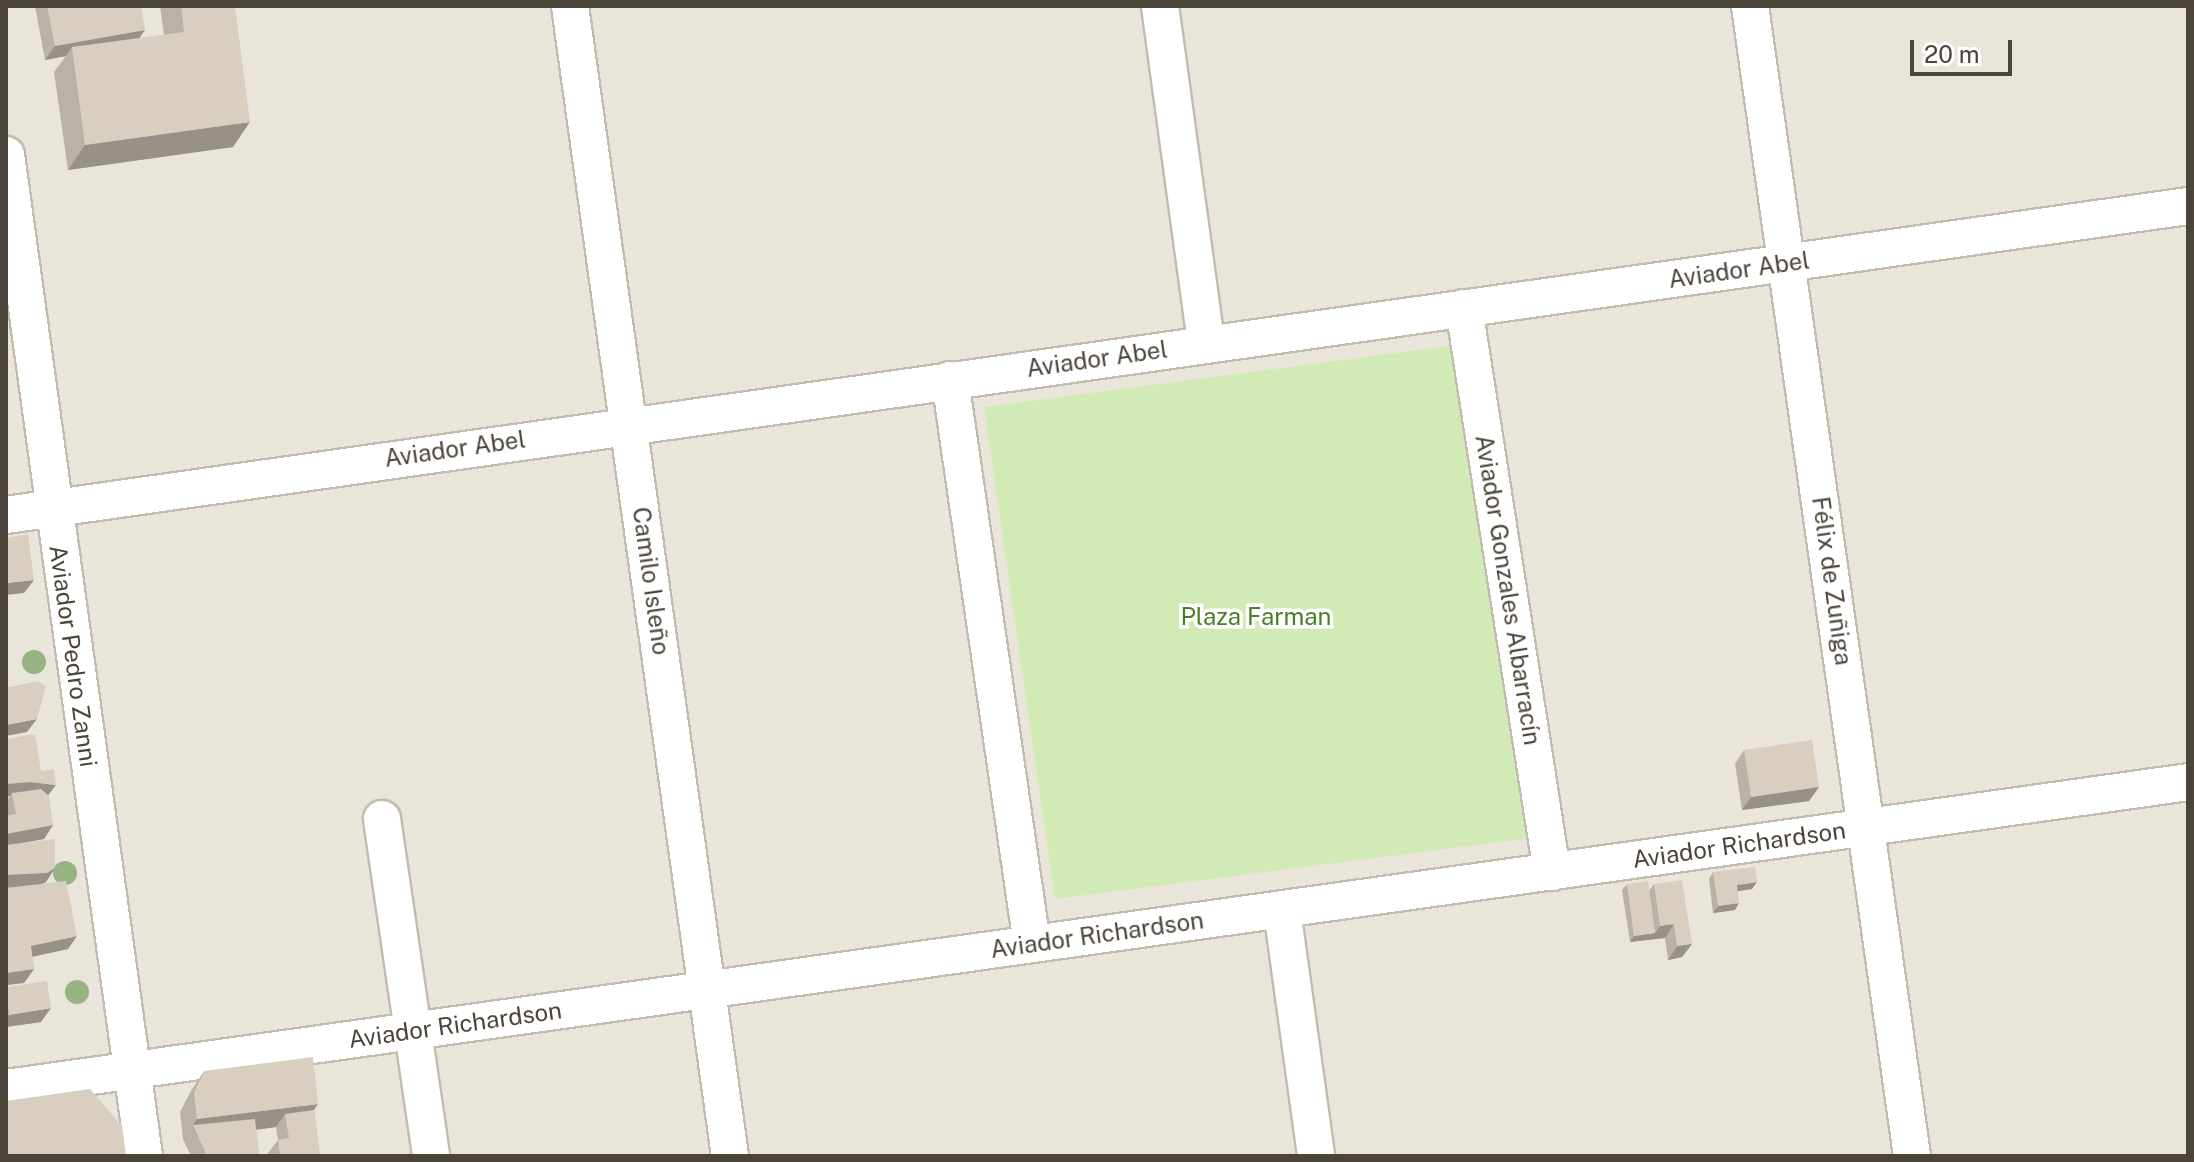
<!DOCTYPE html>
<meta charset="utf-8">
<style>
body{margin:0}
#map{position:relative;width:2194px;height:1162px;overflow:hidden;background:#f6f3ec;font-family:"Public Sans",sans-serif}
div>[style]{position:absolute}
.residential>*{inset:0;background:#eae5da}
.green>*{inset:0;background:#d2eab5}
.roads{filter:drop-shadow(2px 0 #c2bbae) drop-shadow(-2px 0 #c2bbae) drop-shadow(0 2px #c2bbae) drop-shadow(0 -2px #c2bbae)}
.minor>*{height:36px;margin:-18px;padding:0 18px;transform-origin:18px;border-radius:18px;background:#fff}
.trees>*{width:24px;height:24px;margin:-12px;border-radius:50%;background:#97b381}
.wall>*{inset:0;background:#bab2a6}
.shaded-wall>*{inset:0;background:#979187}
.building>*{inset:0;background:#d8cfc1}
span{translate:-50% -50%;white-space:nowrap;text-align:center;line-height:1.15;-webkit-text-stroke:7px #fff;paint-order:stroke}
.street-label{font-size:24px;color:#4b4439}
.park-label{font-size:24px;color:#4a7f2a}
.frame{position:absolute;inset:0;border:8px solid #4b4439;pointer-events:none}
.scale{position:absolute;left:1910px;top:40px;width:102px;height:36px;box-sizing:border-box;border:4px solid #4b4439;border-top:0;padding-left:10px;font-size:24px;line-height:28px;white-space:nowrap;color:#4b4439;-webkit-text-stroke:6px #fff;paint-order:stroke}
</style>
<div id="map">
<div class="residential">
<div style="clip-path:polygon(6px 6px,2188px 6px,2188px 1156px,6px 1156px)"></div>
</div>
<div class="green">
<div style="clip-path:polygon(1456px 345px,1530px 823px,1524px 839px,1055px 899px,984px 407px)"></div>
</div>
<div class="roads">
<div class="minor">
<div style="left:570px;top:6px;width:1161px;rotate:82.08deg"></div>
<div style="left:1160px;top:6px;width:340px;rotate:82.2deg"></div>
<div style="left:1750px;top:6px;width:1161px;rotate:81.98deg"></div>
<div style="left:6px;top:155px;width:1010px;rotate:82.15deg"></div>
<div style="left:1464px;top:308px;width:571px;rotate:81.13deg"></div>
<div style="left:950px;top:380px;width:570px;rotate:81.73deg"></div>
<div style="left:6px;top:515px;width:2204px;rotate:-8.06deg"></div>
<div style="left:382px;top:819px;width:341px;rotate:81.7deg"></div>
<div style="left:1282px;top:910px;width:248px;rotate:82.1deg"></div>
<div style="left:6px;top:1088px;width:2203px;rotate:-7.98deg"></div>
</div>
</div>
<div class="trees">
<div style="left:34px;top:662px"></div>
<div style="left:65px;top:873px"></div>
<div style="left:77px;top:992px"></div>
</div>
<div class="wall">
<div style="clip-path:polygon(35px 6px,141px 6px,140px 38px,164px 35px,160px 6px,235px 6px,233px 147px,68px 170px,54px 72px,66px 56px,45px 60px)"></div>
<div style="clip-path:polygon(6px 739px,41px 771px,48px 795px,53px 825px,44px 839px,20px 843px,55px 868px,46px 882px,42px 884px,68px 949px,32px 957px,34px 969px,24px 983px,6px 985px,6px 802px,10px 796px,6px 797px)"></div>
<div style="clip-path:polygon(1744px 750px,1819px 787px,1809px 801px,1742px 810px,1735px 764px)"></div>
<div style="clip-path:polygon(1713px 872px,1752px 889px,1738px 891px,1735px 910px,1713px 913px,1709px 879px)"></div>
<div style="clip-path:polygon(1627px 884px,1649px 891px,1654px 884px,1692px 944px,1682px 957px,1668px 960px,1665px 938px,1630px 942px,1622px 890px)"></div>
<div style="clip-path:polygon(6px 987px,41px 1022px,6px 1027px)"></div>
<div style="clip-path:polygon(204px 1071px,314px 1110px,320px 1156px,269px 1156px,268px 1153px,278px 1140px,276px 1127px,256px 1130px,259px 1156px,191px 1156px,183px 1139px,180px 1112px,191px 1091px)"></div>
</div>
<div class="shaded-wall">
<div style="clip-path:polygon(145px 30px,136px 43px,72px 47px,66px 56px,45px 60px,55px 46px)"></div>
<div style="clip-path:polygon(250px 122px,233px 147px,68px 170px,85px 145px)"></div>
<div style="clip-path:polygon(34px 580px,24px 593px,6px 595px,6px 583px)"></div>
<div style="clip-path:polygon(37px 719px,27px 732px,6px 736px,6px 725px)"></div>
<div style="clip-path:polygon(30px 782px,56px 785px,46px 798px,12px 793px,10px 796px,6px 797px,6px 784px)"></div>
<div style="clip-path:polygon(1819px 787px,1809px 801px,1742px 810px,1751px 797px)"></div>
<div style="clip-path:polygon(53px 825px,44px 839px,6px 846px,6px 834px)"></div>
<div style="clip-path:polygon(55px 868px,46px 882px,38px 886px,6px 888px,6px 875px)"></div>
<div style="clip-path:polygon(1757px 882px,1752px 889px,1732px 892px,1737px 885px)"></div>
<div style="clip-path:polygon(1739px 903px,1735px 910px,1713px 913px,1718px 906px)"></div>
<div style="clip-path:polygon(1674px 924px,1665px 938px,1630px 942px,1634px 936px,1655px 933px,1660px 926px)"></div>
<div style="clip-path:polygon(77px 936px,68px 949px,21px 959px,31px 946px)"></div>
<div style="clip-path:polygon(1692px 944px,1682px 957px,1668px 960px,1677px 946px)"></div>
<div style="clip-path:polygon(34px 969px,24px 983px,6px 985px,6px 973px)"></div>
<div style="clip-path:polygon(51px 1008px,41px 1022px,6px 1027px,6px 1019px,9px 1015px)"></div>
<div style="clip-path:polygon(318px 1104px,304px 1124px,285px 1114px,276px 1127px,198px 1137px,193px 1125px,197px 1119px)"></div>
</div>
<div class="building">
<div style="clip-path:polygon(47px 6px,141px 6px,145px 30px,55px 46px)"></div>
<div style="clip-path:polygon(181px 6px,235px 6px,250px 122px,85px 145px,72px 47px,184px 32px)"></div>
<div style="clip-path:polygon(28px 534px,34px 580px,6px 583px,6px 538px)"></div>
<div style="clip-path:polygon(38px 681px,46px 686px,37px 719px,6px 725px,6px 688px)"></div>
<div style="clip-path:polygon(35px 734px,41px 771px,54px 769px,56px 785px,30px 782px,6px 784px,6px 739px)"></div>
<div style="clip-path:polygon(1812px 740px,1819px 787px,1751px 797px,1744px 750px)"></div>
<div style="clip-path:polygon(41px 789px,49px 796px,53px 825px,6px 834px,6px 816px,16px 814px,12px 793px)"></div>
<div style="clip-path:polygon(55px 839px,55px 868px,47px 873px,6px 875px,6px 845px)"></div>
<div style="clip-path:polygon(1755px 867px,1757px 882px,1737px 885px,1739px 903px,1718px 906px,1713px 872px)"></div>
<div style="clip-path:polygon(1682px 880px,1692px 944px,1677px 946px,1674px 924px,1660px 926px,1654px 884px)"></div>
<div style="clip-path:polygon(66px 881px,77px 936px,31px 946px,34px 969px,6px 973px,6px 888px)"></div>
<div style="clip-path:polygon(1648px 881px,1655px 933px,1634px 936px,1627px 884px)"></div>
<div style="clip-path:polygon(47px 981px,51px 1008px,9px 1015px,6px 987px)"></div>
<div style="clip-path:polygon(313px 1057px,318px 1104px,197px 1119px,194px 1093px,204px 1071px)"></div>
<div style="clip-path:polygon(90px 1089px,122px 1126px,126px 1156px,6px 1156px,6px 1101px)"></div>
<div style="clip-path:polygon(314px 1110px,320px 1156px,280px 1156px,278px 1140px,289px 1138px,285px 1114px)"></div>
<div style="clip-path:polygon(255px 1119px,259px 1156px,207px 1156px,193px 1125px)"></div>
</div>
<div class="street-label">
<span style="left:1739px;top:270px;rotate:-8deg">Aviador Abel</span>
<span style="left:1097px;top:359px;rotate:-8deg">Aviador Abel</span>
<span style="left:455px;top:449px;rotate:-8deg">Aviador Abel</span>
<span style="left:651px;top:581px;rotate:82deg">Camilo Isleño</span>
<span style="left:1832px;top:581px;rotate:82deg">Félix de Zuñiga</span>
<span style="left:1508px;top:590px;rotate:81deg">Aviador Gonzales Albarracín</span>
<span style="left:73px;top:656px;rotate:82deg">Aviador Pedro Zanni</span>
<span style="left:1739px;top:845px;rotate:-8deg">Aviador Richardson</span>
<span style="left:1097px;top:935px;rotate:-8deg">Aviador Richardson</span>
<span style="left:455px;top:1025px;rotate:-8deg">Aviador Richardson</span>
</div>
<div class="park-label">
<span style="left:1256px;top:617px">Plaza Farman</span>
</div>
<div class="frame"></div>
<div class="scale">20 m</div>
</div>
